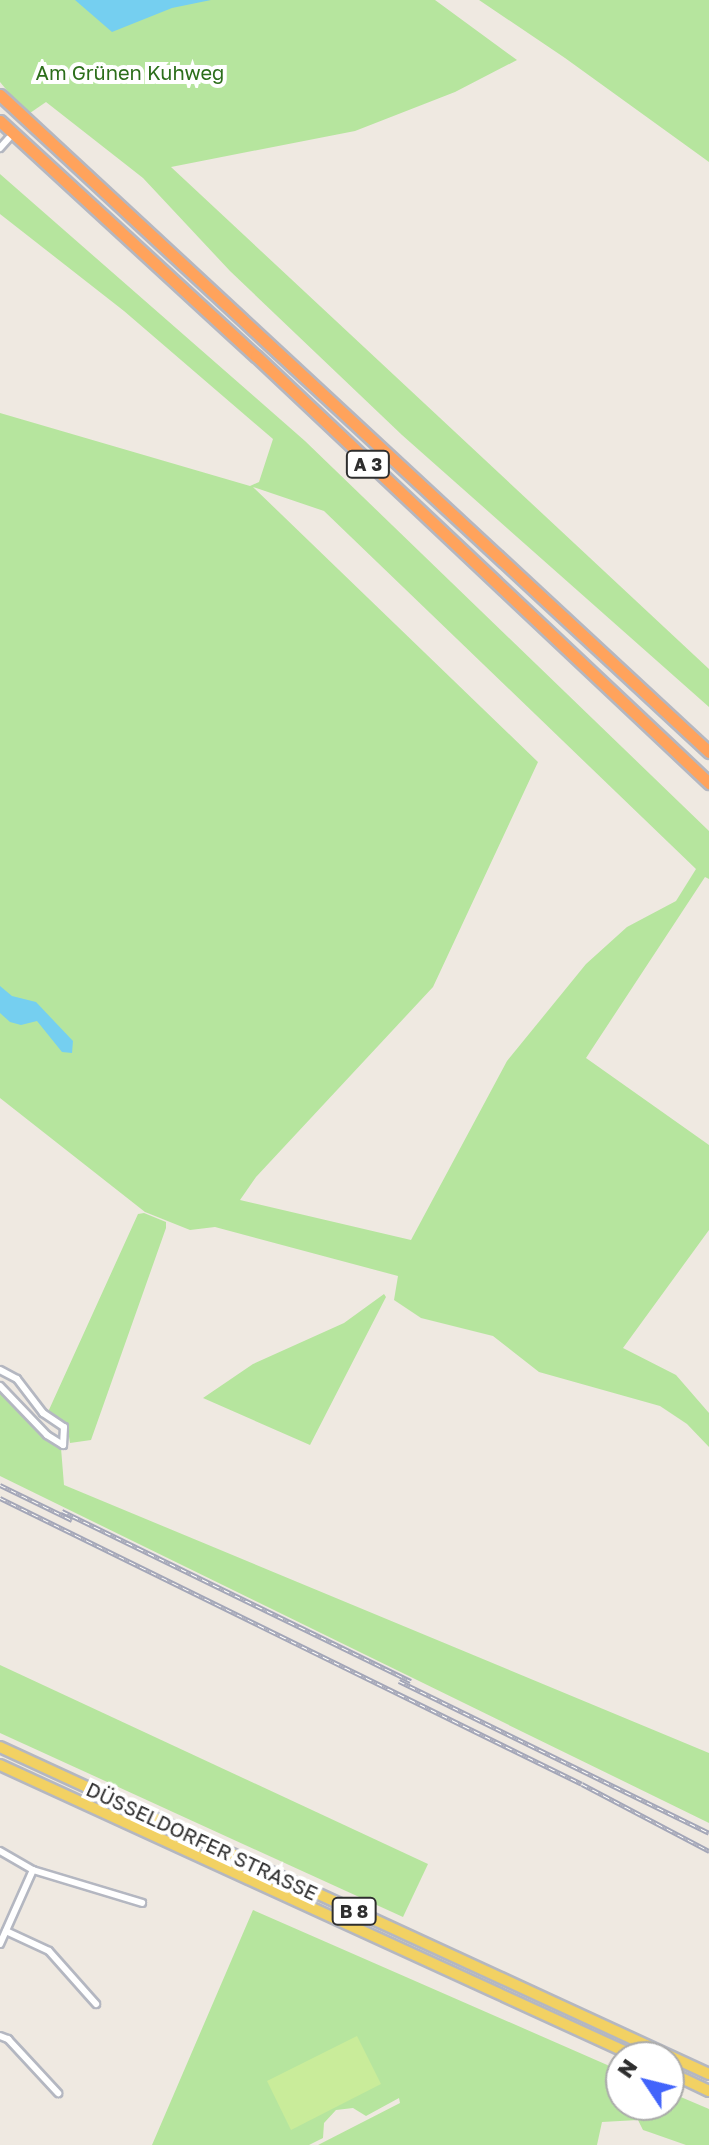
<!DOCTYPE html>
<meta charset="utf-8">
<style>
body{margin:0}
#map{position:relative;width:709px;height:2145px;overflow:hidden;background:#efe9e1;font-family:"Golos Text",sans-serif}
div>[style]{position:absolute}
.green>*{inset:0;background:#b6e59e}
.pitch>*{inset:0;background:#c9ec9a}
.water>*{inset:0;background:#75cff0}
.roads{filter:drop-shadow(2px 0 #b4b7c1) drop-shadow(-2px 0 #b4b7c1) drop-shadow(0 2px #b4b7c1) drop-shadow(0 -2px #b4b7c1)}
.minor>*{height:6px;margin:-3px;padding:0 3px;transform-origin:3px;border-radius:3px;background:#fff}
.primary>*{height:10px;margin:-5px;padding:0 5px;transform-origin:5px;border-radius:5px;background:#f2d163}
.motorway>*{height:11px;margin:-5.5px;padding:0 5.5px;transform-origin:5.5px;border-radius:5.5px;background:#ffa35c}
.rail>*{height:5px;margin-top:-2.5px;transform-origin:0;background:repeating-linear-gradient(90deg,#fff 0 6px,#a3a6b8 0 12px);box-sizing:border-box;border-block:2px solid #a3a6b8}
span{translate:-50% -50%;white-space:nowrap;text-align:center;line-height:1.15;-webkit-text-stroke:8px #fff;paint-order:stroke}
.shield-label span{padding:2px 6px;background:#fff;border:2px solid;border-radius:6px;-webkit-text-stroke-width:0}
.shield-label{font-size:18px;color:#2e2e2e;font-weight:700}
.park-label{font-size:20px;color:#2c6e1b}
.street-label{font-size:20px;color:#2e2e2e}
.north{position:absolute;left:605px;top:2041px;width:80px;height:80px;box-sizing:border-box;background:#fff;border:2px solid #ababab;border-radius:50%;rotate:305deg;font-size:22px;font-weight:700;line-height:32px;text-align:center;color:#2e2e2e}
.north::after{content:'';display:block;margin:auto;width:28px;height:36px;background:#4264fb;clip-path:polygon(50% 0,100% 100%,50% 72%,0 100%)}
</style>
<div id="map">
<div class="green">
<div style="clip-path:polygon(0 0,435px 0,517px 60px,455px 92px,355px 131px,171px 167px,709px 669px,709px 707px,402px 435px,230px 271px,143px 178px,46px 102px,30px 113px,10px 94px,0 82px)"></div>
<div style="clip-path:polygon(479px 0,709px 0,709px 162px,565px 58px)"></div>
<div style="clip-path:polygon(evenodd,0 174px,305px 441px,709px 831px,709px 879px,705px 877px,586px 1058px,709px 1145px,709px 1230px,623px 1348px,676px 1375px,709px 1413px,709px 1447px,687px 1424px,660px 1406px,539px 1372px,493px 1336px,421px 1318px,394px 1300px,398px 1276px,215px 1227px,190px 1230px,145px 1212px,0 1098px,0 413px,250px 486px,259px 482px,273px 439px,124px 311px,0 214px,0 174px,253px 487px,324px 511px,696px 869px,676px 901px,627px 927px,586px 964px,507px 1061px,411px 1240px,240px 1200px,256px 1177px,433px 987px,538px 762px,253px 487px)"></div>
<div style="clip-path:polygon(144px 1213px,166px 1222px,166px 1228px,91px 1440px,70px 1443px,67px 1424px,48px 1412px,138px 1214px)"></div>
<div style="clip-path:polygon(384px 1294px,386px 1297px,310px 1445px,203px 1398px,253px 1364px,344px 1323px)"></div>
<div style="clip-path:polygon(0 1392px,47px 1440px,61px 1448px,64px 1485px,709px 1753px,709px 1823px,0 1476px)"></div>
<div style="clip-path:polygon(0 1665px,428px 1864px,403px 1917px,0 1733px)"></div>
<div style="clip-path:polygon(253px 1910px,621px 2071px,621px 2105px,669px 2105px,669px 2092px,709px 2109px,709px 2145px,686px 2145px,649px 2132px,643px 2130px,638px 2120px,602px 2122px,597px 2145px,318px 2145px,400px 2103px,399px 2098px,366px 2116px,353px 2108px,336px 2110px,324px 2123px,323px 2138px,309px 2145px,152px 2145px)"></div>
</div>
<div class="pitch">
<div style="clip-path:polygon(357px 2036px,381px 2084px,291px 2130px,267px 2081px)"></div>
</div>
<div class="water">
<div style="clip-path:polygon(75px 0,211px 0,172px 8px,112px 32px)"></div>
<div style="clip-path:polygon(0 986px,12px 996px,36px 1002px,73px 1041px,72px 1053px,62px 1052px,37px 1021px,21px 1025px,10px 1022px,0 1013px)"></div>
</div>
<div class="roads">
<div class="minor">
<div style="left:0;top:148px;width:13px;rotate:-48deg"></div>
<div style="left:0;top:1370px;width:19px;rotate:28deg"></div>
<div style="left:17px;top:1379px;width:43px;rotate:52.6deg"></div>
<div style="left:43px;top:1413px;width:25px;rotate:34deg"></div>
<div style="left:64px;top:1427px;width:18px;rotate:93deg"></div>
<div style="left:63px;top:1445px;width:19px;rotate:-148deg"></div>
<div style="left:47px;top:1435px;width:68px;rotate:-133.8deg"></div>
<div style="left:0;top:1851px;width:38px;rotate:30deg"></div>
<div style="left:33px;top:1870px;width:114px;rotate:16.8deg"></div>
<div style="left:6px;top:1931px;width:47px;rotate:24.9deg"></div>
<div style="left:49px;top:1951px;width:71px;rotate:48.4deg"></div>
<div style="left:0;top:1944px;width:81px;rotate:-66deg"></div>
<div style="left:0;top:2036px;width:9px;rotate:21deg"></div>
<div style="left:8px;top:2039px;width:74px;rotate:47.2deg"></div>
</div>
<div class="primary">
<div style="left:0;top:1747px;width:781px;rotate:24.76deg"></div>
<div style="left:0;top:1765px;width:701px;rotate:24.63deg"></div>
<div style="left:669px;top:2072px;width:44px;rotate:25.4deg"></div>
</div>
<div class="motorway">
<div style="left:0;top:95px;width:967px;rotate:42.82deg"></div>
<div style="left:0;top:121px;width:348px;rotate:42.6deg"></div>
<div style="left:256px;top:356px;width:623px;rotate:43.31deg"></div>
</div>
</div>
<div class="rail">
<div style="left:0;top:1485px;width:80px;rotate:25.9deg"></div>
<div style="left:0;top:1498px;width:648px;rotate:26.17deg"></div>
<div style="left:582px;top:1784px;width:144px;rotate:27.8deg"></div>
<div style="left:62px;top:1511px;width:388px;rotate:26deg"></div>
<div style="left:399px;top:1681px;width:345px;rotate:26.1deg"></div>
</div>
<div class="shield-label">
<span style="left:368px;top:464px">A 3</span>
<span style="left:354px;top:1911px">B 8</span>
</div>
<div class="park-label">
<span style="left:130px;top:72px">Am Grünen Kuhweg</span>
</div>
<div class="street-label">
<span style="left:202px;top:1841px;rotate:25deg">DÜSSELDORFER STRASSE</span>
</div>
<div class="north">N</div>
</div>
